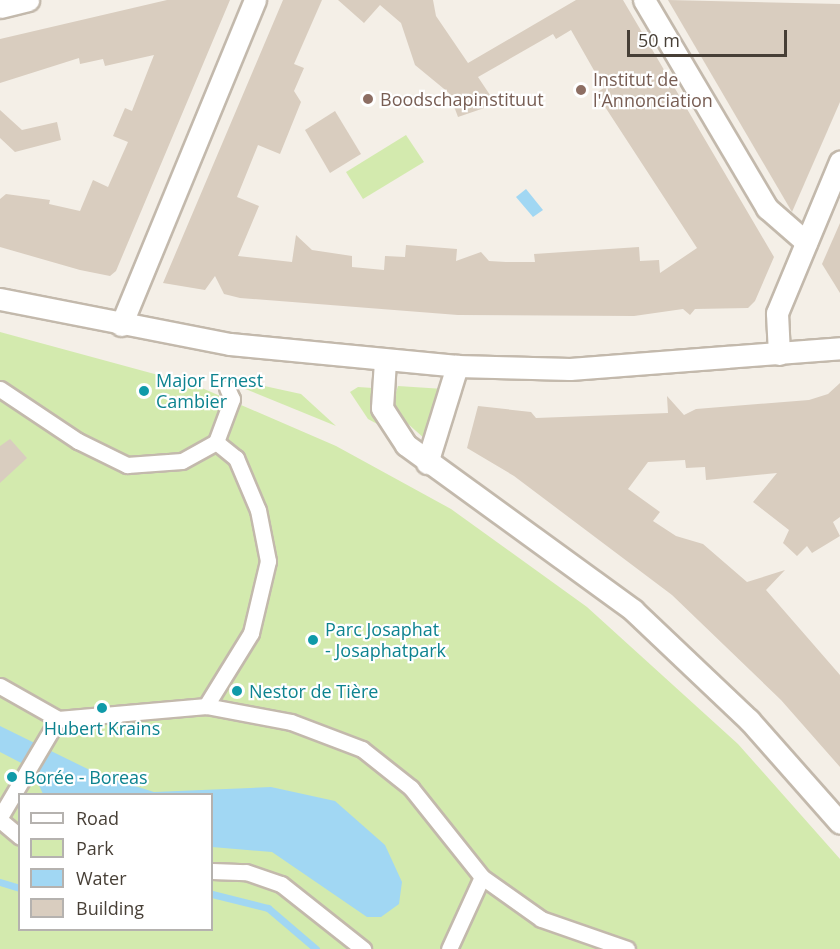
<!DOCTYPE html>
<meta charset="utf-8">
<style>
body{margin:0}
#map{position:relative;width:840px;height:949px;overflow:hidden;background:#f4efe7;font-family:"Open Sans",sans-serif}
div>[style]{position:absolute}
.green>*{inset:0;background:#d3eaae}
.water>*{inset:0;background:#a1d7f3}
.stream>*{height:7px;margin:-3.5px;padding:0 3.5px;transform-origin:3.5px;border-radius:3.5px;background:#a1d7f3}
.building>*{inset:0;background:#d9cdbf}
.roads{filter:drop-shadow(2px 0 #c3b9ac) drop-shadow(-2px 0 #c3b9ac) drop-shadow(0 2px #c3b9ac) drop-shadow(0 -2px #c3b9ac)}
.pedestrian>*{height:15px;margin:-7.5px;padding:0 7.5px;transform-origin:7.5px;border-radius:7.5px;background:#fff}
.minor>*{height:21px;margin:-10.5px;padding:0 10.5px;transform-origin:10.5px;border-radius:10.5px;background:#fff}
.dots>*{width:16px;height:16px;translate:-50% -50%;box-sizing:border-box;border:3px solid #fff;border-radius:50%}
span{translate:-50% -50%;white-space:nowrap;text-align:center;line-height:1.15;-webkit-text-stroke:4.5px #fff;paint-order:stroke}
.education-label{font-size:18px;color:#785e54}
.left{translate:0 -50%;text-align:left}
.culture-label{font-size:18px;color:#0d838f}
.legend{position:absolute;left:18px;top:793px;width:195px;height:138px;box-sizing:border-box;background:#fff;border:2px solid #b5b2af;margin:0;padding:8px 10px;list-style:none;font-size:18px;color:#473f36}
.legend li{display:flex;align-items:center;gap:12px;height:30px}
.legend b{width:30px;border:2px solid #b5b2af}
.scale{position:absolute;left:627px;top:30px;width:160px;height:27px;box-sizing:border-box;border:3px solid #473f36;border-top:0;padding-left:8px;font-size:18px;line-height:21px;white-space:nowrap;color:#473f36;-webkit-text-stroke:4px #fff;paint-order:stroke}
</style>
<div id="map">
<div class="green">
<div style="clip-path:polygon(406px 135px,424px 162px,363px 199px,346px 172px)"></div>
<div style="clip-path:polygon(evenodd,0 332px,195px 385px,336px 446px,451px 509px,587px 607px,738px 744px,840px 859px,840px 949px,0 949px,0 332px,20px 794px,212px 794px,212px 930px,20px 930px,20px 794px)"></div>
<div style="clip-path:polygon(251px 383px,301px 394px,336px 426px,243px 388px)"></div>
<div style="clip-path:polygon(398px 386px,444px 389px,425px 439px,398px 415px,394px 399px)"></div>
<div style="clip-path:polygon(358px 387px,373px 388px,381px 426px,368px 419px,350px 392px)"></div>
</div>
<div class="water">
<div style="clip-path:polygon(526px 189px,543px 210px,533px 217px,516px 197px)"></div>
<div style="clip-path:polygon(0 726px,100px 775px,154px 792px,271px 787px,335px 801px,385px 845px,402px 882px,399px 904px,381px 917px,367px 917px,272px 852px,212px 847px,212px 794px,43px 794px,31px 768px,0 752px)"></div>
</div>
<div class="stream">
<div style="left:0;top:882px;width:21px;rotate:17deg"></div>
<div style="left:212px;top:894px;width:58px;rotate:14deg"></div>
<div style="left:268px;top:908px;width:63px;rotate:40.5deg"></div>
</div>
<div class="building">
<div style="clip-path:polygon(167px 0,230px 0,116px 271px,110px 276px,80px 270px,0 247px,0 199px,6px 194px,50px 200px,49px 204px,80px 211px,93px 180px,108px 187px,128px 142px,113px 136px,125px 108px,132px 111px,154px 55px,105px 66px,103px 59px,80px 64px,79px 58px,0 83px,0 39px)"></div>
<div style="clip-path:polygon(283px 0,322px 0,294px 64px,304px 68px,294px 91px,301px 102px,280px 154px,258px 145px,237px 197px,259px 206px,238px 256px,292px 262px,296px 235px,312px 250px,352px 256px,352px 267px,384px 270px,385px 256px,405px 257px,406px 245px,457px 249px,456px 261px,481px 252px,489px 261px,506px 262px,535px 262px,534px 254px,639px 247px,640px 261px,659px 260px,660px 273px,697px 248px,596px 93px,604px 88px,571px 30px,556px 39px,553px 34px,478px 77px,496px 104px,458px 117px,449px 93px,415px 65px,401px 23px,380px 5px,364px 23px,338px 0,433px 0,436px 16px,468px 63px,576px 0,623px 0,774px 257px,755px 301px,748px 308px,695px 309px,690px 315px,683px 309px,634px 316px,458px 315px,240px 298px,224px 294px,215px 276px,205px 290px,163px 283px)"></div>
<div style="clip-path:polygon(668px 0,840px 4px,840px 102px,792px 212px)"></div>
<div style="clip-path:polygon(0 110px,22px 130px,57px 122px,61px 140px,15px 152px,0 138px)"></div>
<div style="clip-path:polygon(335px 111px,361px 154px,330px 173px,305px 130px)"></div>
<div style="clip-path:polygon(840px 223px,840px 293px,822px 264px)"></div>
<div style="clip-path:polygon(840px 383px,840px 517px,833px 522px,840px 536px,812px 553px,807px 546px,797px 556px,783px 543px,789px 530px,753px 502px,777px 473px,706px 480px,705px 467px,686px 468px,685px 460px,648px 462px,628px 489px,660px 512px,653px 521px,676px 536px,703px 544px,747px 582px,785px 570px,766px 590px,840px 675px,840px 767px,781px 700px,672px 595px,514px 476px,467px 448px,478px 406px,531px 412px,536px 418px,668px 413px,667px 396px,684px 415px,696px 409px,809px 400px,828px 394px)"></div>
<div style="clip-path:polygon(10px 439px,27px 458px,0 483px,0 446px)"></div>
</div>
<div class="roads">
<div class="pedestrian">
<div style="left:0;top:389px;width:94px;rotate:33.7deg"></div>
<div style="left:78px;top:441px;width:55px;rotate:26.1deg"></div>
<div style="left:127px;top:465px;width:55px;rotate:-4.2deg"></div>
<div style="left:182px;top:461px;width:39px;rotate:-29deg"></div>
<div style="left:216px;top:442px;width:26px;rotate:39deg"></div>
<div style="left:236px;top:458px;width:56px;rotate:67.1deg"></div>
<div style="left:258px;top:510px;width:52px;rotate:78.9deg"></div>
<div style="left:268px;top:561px;width:74px;rotate:103.3deg"></div>
<div style="left:251px;top:633px;width:86px;rotate:121.7deg"></div>
<div style="left:216px;top:442px;width:46px;rotate:-69.6deg"></div>
<div style="left:232px;top:399px;width:12px;rotate:-114deg"></div>
<div style="left:0;top:686px;width:67px;rotate:29.6deg"></div>
<div style="left:58px;top:719px;width:149px;rotate:-5deg"></div>
<div style="left:206px;top:706px;width:86px;rotate:10.7deg"></div>
<div style="left:291px;top:722px;width:76px;rotate:20.8deg"></div>
<div style="left:362px;top:749px;width:63px;rotate:38.5deg"></div>
<div style="left:411px;top:788px;width:114px;rotate:51.4deg"></div>
<div style="left:482px;top:877px;width:72px;rotate:35.4deg"></div>
<div style="left:541px;top:919px;width:91px;rotate:19.2deg"></div>
<div style="left:0;top:817px;width:114px;rotate:-59.4deg"></div>
<div style="left:0;top:820px;width:26px;rotate:40deg"></div>
<div style="left:212px;top:871px;width:34px;rotate:2deg"></div>
<div style="left:246px;top:872px;width:37px;rotate:19deg"></div>
<div style="left:281px;top:884px;width:105px;rotate:38.4deg"></div>
<div style="left:449px;top:949px;width:79px;rotate:-65.4deg"></div>
</div>
<div class="minor">
<div style="left:644px;top:0;width:242px;rotate:59.4deg"></div>
<div style="left:767px;top:208px;width:52px;rotate:41.1deg"></div>
<div style="left:0;top:7px;width:29px;rotate:-14deg"></div>
<div style="left:0;top:299px;width:234px;rotate:11.1deg"></div>
<div style="left:230px;top:344px;width:228px;rotate:5.5deg"></div>
<div style="left:457px;top:366px;width:113px;rotate:1.5deg"></div>
<div style="left:570px;top:369px;width:271px;rotate:-4.4deg"></div>
<div style="left:121px;top:325px;width:352px;rotate:-67.6deg"></div>
<div style="left:779px;top:354px;width:41px;rotate:-92.8deg"></div>
<div style="left:777px;top:313px;width:164px;rotate:-67.4deg"></div>
<div style="left:385px;top:361px;width:47px;rotate:93.7deg"></div>
<div style="left:382px;top:408px;width:44px;rotate:57deg"></div>
<div style="left:406px;top:445px;width:281px;rotate:36deg"></div>
<div style="left:633px;top:610px;width:160px;rotate:43.5deg"></div>
<div style="left:749px;top:720px;width:137px;rotate:48.5deg"></div>
<div style="left:427px;top:463px;width:102px;rotate:-72.8deg"></div>
</div>
</div>
<div class="dots">
<div style="left:581px;top:90px;background:#8d6e63"></div>
<div style="left:368px;top:99px;background:#8d6e63"></div>
<div style="left:144px;top:391px;background:#0f9aa8"></div>
<div style="left:313px;top:640px;background:#0f9aa8"></div>
<div style="left:237px;top:691px;background:#0f9aa8"></div>
<div style="left:102px;top:708px;background:#0f9aa8"></div>
<div style="left:12px;top:777px;background:#0f9aa8"></div>
</div>
<div class="education-label">
<span class="left" style="left:593px;top:90px">Institut de<br>l'Annonciation</span>
<span class="left" style="left:380px;top:99px">Boodschapinstituut</span>
</div>
<div class="culture-label">
<span class="left" style="left:156px;top:391px">Major Ernest<br>Cambier</span>
<span class="left" style="left:325px;top:640px">Parc Josaphat<br>- Josaphatpark</span>
<span class="left" style="left:249px;top:691px">Nestor de Tière</span>
<span style="left:102px;top:728px">Hubert Krains</span>
<span class="left" style="left:24px;top:777px">Borée - Boreas</span>
</div>
<ul class="legend">
<li><b style="height:8px;background:#fff"></b>Road</li>
<li><b style="height:16px;background:#d3eaae"></b>Park</li>
<li><b style="height:16px;background:#a1d7f3"></b>Water</li>
<li><b style="height:16px;background:#d9cdbf"></b>Building</li>
</ul>
<div class="scale">50 m</div>
</div>
